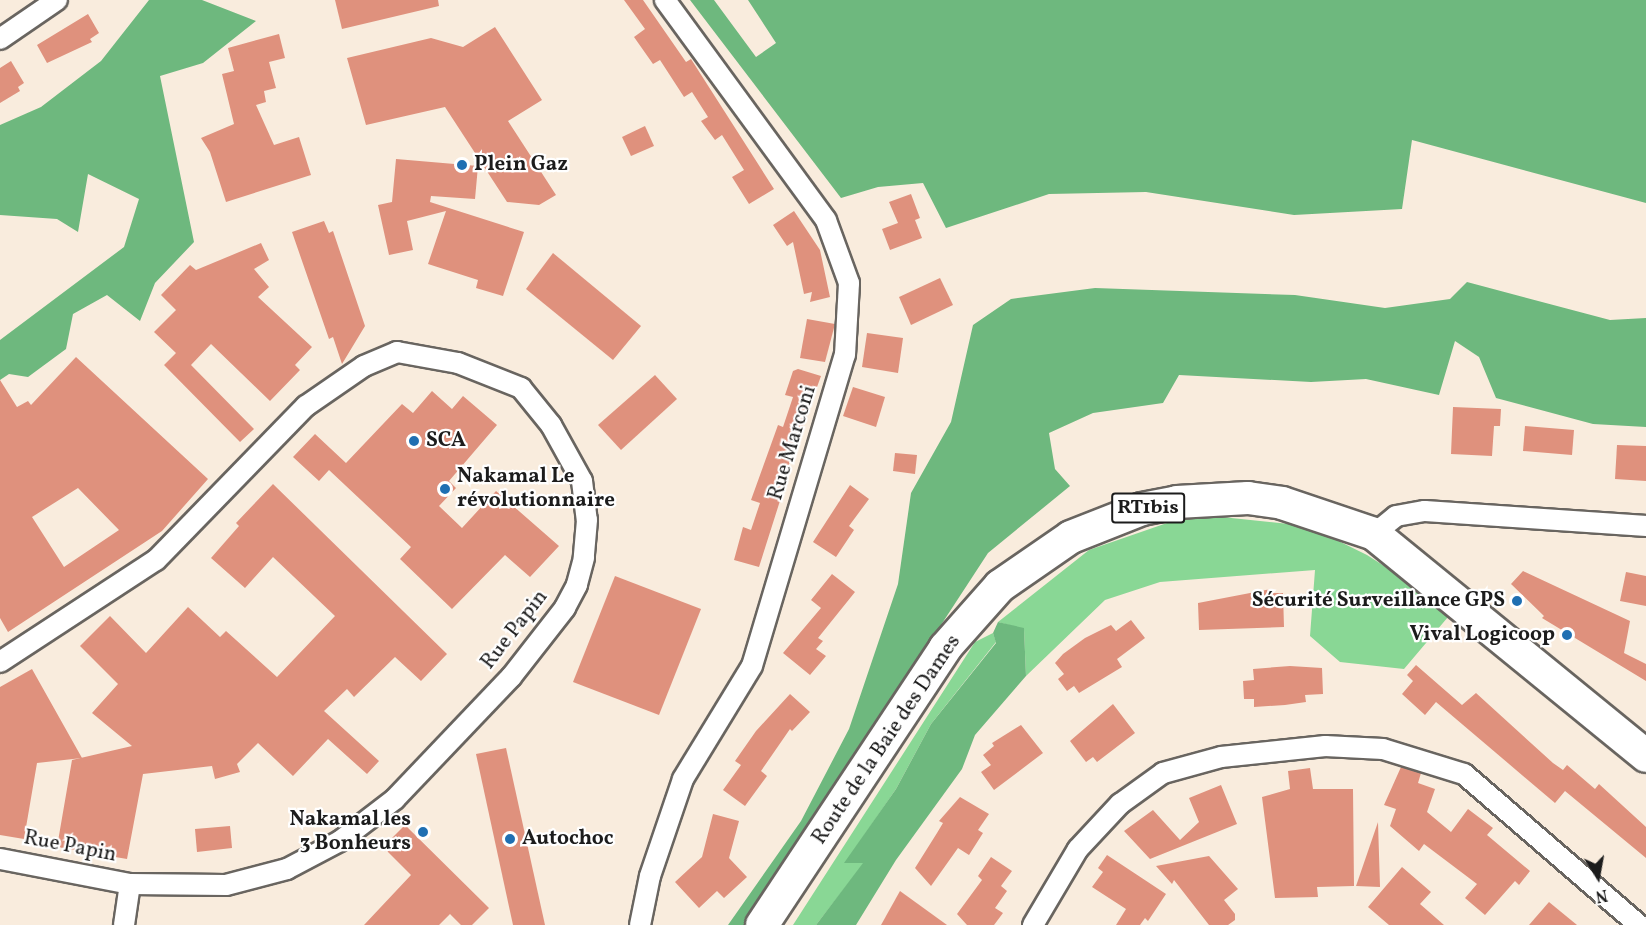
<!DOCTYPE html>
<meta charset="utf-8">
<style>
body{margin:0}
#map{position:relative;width:1646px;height:925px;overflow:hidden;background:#f9ecdd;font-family:Vollkorn,serif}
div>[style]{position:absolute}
.green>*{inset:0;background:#89d795}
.forest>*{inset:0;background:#6eb87e}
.building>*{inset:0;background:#df917d}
.roads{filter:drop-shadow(2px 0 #696560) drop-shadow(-2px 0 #696560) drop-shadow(0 2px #696560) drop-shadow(0 -2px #696560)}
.minor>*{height:20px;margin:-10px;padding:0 10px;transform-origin:10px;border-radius:10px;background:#fff}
.primary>*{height:32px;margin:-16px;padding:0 16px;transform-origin:16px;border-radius:16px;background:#fff}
.dots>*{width:16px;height:16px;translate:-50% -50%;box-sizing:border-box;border:3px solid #fff;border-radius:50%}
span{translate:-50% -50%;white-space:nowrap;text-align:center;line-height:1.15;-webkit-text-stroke:4.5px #fff;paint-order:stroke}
.shield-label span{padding:2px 4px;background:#fff;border:2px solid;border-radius:4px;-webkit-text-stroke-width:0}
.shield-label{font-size:20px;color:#1c1c1c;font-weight:700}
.poi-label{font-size:21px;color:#1c1c1c;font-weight:700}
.left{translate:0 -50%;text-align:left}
.right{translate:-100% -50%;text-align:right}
.street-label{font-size:21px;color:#1c1c1c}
.north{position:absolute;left:1568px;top:847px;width:60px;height:60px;-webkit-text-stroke:4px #fff;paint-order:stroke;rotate:169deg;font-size:16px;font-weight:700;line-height:24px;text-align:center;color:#1c1c1c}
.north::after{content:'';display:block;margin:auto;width:21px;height:27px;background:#1c1c1c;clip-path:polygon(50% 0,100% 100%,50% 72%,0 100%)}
</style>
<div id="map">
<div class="green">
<div style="clip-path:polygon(1193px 514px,1308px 526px,1367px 555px,1437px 600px,1448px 617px,1404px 669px,1340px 662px,1310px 636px,1315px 570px,1160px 582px,1105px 600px,1026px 676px,1024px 629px,998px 622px,1089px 550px)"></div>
<div style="clip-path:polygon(993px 633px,996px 642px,931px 724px,896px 789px,845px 863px,864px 863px,816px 925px,793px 925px,975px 642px)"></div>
</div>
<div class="forest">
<div style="clip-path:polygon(149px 0,202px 0,256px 21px,203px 63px,160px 76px,194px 242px,155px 283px,140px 321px,107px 295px,73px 314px,66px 349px,28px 377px,9px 374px,0 380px,0 340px,124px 247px,139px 199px,88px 174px,78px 232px,57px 219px,0 215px,0 125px,41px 107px,101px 61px)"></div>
<div style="clip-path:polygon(690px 0,714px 0,756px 57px,776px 43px,748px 0,1646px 0,1646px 203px,1412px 140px,1402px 209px,1294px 215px,1146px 192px,1049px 194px,946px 228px,923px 183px,878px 187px,841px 198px)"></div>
<div style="clip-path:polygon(1467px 282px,1610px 320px,1646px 318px,1646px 427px,1593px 424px,1496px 398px,1479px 357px,1455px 341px,1439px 395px,1366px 379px,1311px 382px,1179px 375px,1163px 403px,1093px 413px,1049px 433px,1055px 469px,1070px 486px,988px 553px,745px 925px,728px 925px,801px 821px,849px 729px,898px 584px,911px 493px,951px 422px,973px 325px,1011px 299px,1095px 288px,1295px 295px,1385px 308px,1450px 299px)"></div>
<div style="clip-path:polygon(998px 622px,1024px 628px,1026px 676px,975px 735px,962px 769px,896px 860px,856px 925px,816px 925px,863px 863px,844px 863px,896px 789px,931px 724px,996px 643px,993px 633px)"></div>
</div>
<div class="building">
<div style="clip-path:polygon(335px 0,438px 0,439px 6px,342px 29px)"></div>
<div style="clip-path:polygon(624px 0,643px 0,686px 62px,691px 59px,774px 189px,749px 204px,732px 177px,744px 170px,722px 135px,715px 140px,701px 121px,708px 117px,692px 92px,684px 97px,660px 60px,653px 64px,634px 37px,645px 29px)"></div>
<div style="clip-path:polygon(88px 14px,99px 33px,90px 39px,92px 42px,47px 63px,37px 45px)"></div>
<div style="clip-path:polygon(495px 27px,542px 100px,508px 121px,556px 195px,539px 205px,507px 202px,445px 107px,366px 125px,347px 58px,431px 38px,463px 47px)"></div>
<div style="clip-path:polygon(279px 34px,285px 58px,269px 62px,276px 88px,264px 91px,266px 102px,256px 105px,274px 145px,299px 137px,311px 175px,226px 202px,210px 152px,201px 138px,234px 124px,222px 74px,234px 71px,228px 48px)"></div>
<div style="clip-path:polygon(11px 61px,24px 83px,18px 87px,20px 91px,0 103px,0 68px)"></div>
<div style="clip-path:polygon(645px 126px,654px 146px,631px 156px,622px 137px)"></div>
<div style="clip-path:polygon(396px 159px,478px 166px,475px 199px,431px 196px,430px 202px,524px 232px,503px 296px,476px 288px,478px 280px,428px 264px,446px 211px,407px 221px,413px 250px,389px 255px,378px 205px,392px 202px)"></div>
<div style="clip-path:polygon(911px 194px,920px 218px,915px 220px,922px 238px,890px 250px,882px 229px,898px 223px,889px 202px)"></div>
<div style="clip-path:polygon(794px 211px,820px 250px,830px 297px,810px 302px,812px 292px,804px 294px,793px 242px,787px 246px,773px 225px)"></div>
<div style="clip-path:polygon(324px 221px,329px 233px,333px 231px,365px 326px,342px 364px,333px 337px,329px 339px,292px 232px)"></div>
<div style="clip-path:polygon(261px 243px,269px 260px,254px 269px,269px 287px,258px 297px,312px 347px,295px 365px,300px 370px,270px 401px,211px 344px,191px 365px,254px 429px,240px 442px,164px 365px,176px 353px,154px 332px,176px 310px,161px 295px,190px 265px,196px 270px)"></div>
<div style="clip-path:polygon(553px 253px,641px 326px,613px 360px,526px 289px)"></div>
<div style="clip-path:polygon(940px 278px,953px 305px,911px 325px,899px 297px)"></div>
<div style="clip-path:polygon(807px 319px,835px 324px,825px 362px,800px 358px)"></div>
<div style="clip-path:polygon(867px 333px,903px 338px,898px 373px,862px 367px)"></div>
<div style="clip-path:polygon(evenodd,76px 357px,208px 479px,162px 531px,8px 632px,0 618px,0 380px,17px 407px,28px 401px,31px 405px,76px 357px,78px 488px,119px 530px,64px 567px,32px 517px,78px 488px)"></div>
<div style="clip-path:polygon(798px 369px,821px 376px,782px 484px,785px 485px,759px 567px,734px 560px,743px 527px,751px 530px,760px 503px,751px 500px,778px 425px,783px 427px,793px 397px,785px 395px,793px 371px)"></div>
<div style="clip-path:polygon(655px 375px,677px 399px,621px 450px,598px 425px)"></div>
<div style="clip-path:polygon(853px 387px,885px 397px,876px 427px,843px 416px)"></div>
<div style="clip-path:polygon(432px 391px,452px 409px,463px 396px,497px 425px,449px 481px,456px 488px,439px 506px,462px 528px,496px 491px,559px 546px,530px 577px,505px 555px,452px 609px,400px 559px,411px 547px,329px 470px,319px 481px,293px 457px,315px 434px,346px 463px,402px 404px,413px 413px)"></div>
<div style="clip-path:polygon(1453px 407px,1501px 409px,1500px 426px,1494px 426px,1492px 456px,1451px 454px)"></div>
<div style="clip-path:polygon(1525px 426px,1574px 430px,1572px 455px,1523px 451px)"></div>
<div style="clip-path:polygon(1617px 445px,1646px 446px,1646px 481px,1615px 479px)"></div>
<div style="clip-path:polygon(895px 453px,917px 455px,915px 474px,893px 471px)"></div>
<div style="clip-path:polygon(273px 484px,447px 654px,421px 681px,395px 657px,354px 697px,347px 689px,324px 711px,379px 761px,367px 774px,328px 739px,293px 776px,258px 743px,237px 764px,240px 772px,215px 779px,212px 766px,143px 774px,127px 859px,57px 847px,72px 760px,132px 746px,92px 713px,118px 684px,80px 646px,110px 616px,146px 653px,188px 607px,220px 637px,226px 631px,277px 677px,335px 616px,273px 557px,245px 588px,211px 558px,239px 526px,236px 523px)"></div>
<div style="clip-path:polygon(850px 485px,869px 499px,849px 526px,854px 530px,836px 557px,813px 542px)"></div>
<div style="clip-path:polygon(1523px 571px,1630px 621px,1624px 653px,1646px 664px,1646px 681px,1542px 618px,1544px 616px,1511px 584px)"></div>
<div style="clip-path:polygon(1626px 572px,1646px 576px,1646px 606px,1620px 601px)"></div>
<div style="clip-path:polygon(832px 574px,855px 592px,818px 638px,823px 641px,816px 649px,826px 656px,810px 675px,783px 653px,821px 608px,811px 600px)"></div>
<div style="clip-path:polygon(615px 576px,701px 609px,659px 715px,573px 682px)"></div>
<div style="clip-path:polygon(1271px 589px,1271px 593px,1283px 593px,1284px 627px,1199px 630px,1198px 603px)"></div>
<div style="clip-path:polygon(1131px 620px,1145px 638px,1117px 659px,1122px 667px,1079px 693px,1074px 686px,1067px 691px,1058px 679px,1064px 674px,1055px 663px,1063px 654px,1085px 638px,1111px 625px,1116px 631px)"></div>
<div style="clip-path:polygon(1416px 665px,1462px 705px,1476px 693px,1553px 763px,1563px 770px,1567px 765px,1595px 789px,1599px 784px,1646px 827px,1646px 858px,1565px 791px,1555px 803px,1436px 702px,1425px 715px,1402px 694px,1413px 681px,1407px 675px)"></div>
<div style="clip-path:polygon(1290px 666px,1322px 668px,1323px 694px,1305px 695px,1306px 702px,1285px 705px,1254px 707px,1254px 699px,1244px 699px,1243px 681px,1254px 680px,1253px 669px)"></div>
<div style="clip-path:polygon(32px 669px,82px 758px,37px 763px,24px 839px,0 835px,0 687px)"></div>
<div style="clip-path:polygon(790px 694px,810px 712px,792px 731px,790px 729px,761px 771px,767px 776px,745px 806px,723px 790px,741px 765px,735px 761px,756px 731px)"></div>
<div style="clip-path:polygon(1113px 704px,1135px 733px,1097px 762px,1093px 757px,1086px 762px,1070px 741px)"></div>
<div style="clip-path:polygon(1021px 725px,1043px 753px,994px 790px,981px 772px,991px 765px,983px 755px,994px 746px,992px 743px)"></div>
<div style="clip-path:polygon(506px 748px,545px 925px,513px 925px,476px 754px)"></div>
<div style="clip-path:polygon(1401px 767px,1421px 773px,1418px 783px,1435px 789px,1427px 812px,1451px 832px,1468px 809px,1493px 828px,1487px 835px,1530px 871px,1519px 885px,1515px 881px,1485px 915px,1465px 898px,1477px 884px,1424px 844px,1419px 851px,1390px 826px,1396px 809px,1384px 805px)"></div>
<div style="clip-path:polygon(1310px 768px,1313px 789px,1353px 789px,1354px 886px,1317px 887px,1318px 897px,1275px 898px,1262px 797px,1290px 789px,1288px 771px)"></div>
<div style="clip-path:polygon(1221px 785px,1237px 824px,1150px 859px,1124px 831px,1153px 810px,1180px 840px,1199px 822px,1189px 798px)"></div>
<div style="clip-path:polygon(960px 797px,989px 814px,978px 830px,983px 833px,969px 855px,958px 848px,931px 886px,915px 868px,937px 833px,943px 823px,939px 821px)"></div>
<div style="clip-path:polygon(713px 814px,739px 821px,729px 858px,747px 877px,724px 898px,717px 891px,699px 908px,675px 882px,702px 857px)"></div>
<div style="clip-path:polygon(1378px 822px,1380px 887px,1356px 886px)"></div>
<div style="clip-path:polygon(405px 825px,489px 908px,472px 925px,461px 925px,450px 914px,439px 925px,364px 925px,411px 875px,383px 847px)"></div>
<div style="clip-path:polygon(230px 826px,232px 848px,197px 852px,195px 829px)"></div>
<div style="clip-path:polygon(1107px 855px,1166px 894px,1148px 921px,1145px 918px,1140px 925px,1116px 925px,1126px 909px,1092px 887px,1103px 872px,1098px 868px)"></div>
<div style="clip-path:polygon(1209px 856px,1238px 889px,1224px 900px,1235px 914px,1235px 920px,1228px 925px,1209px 925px,1174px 880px,1172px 884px,1156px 866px)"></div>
<div style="clip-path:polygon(991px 857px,1012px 871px,1001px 886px,1007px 891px,995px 908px,1003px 913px,994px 925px,967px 925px,957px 914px,982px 880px,978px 876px)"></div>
<div style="clip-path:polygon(1402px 867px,1431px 892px,1420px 904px,1444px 925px,1389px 925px,1368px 907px)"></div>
<div style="clip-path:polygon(900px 891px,947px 925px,881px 925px)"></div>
<div style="clip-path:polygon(1549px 902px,1577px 925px,1529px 925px)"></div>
</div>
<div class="roads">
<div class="minor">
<div style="left:0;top:39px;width:69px;rotate:-34.4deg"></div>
<div style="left:1374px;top:534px;width:28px;rotate:-39deg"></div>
<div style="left:1396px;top:516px;width:29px;rotate:-10deg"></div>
<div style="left:1425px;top:511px;width:222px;rotate:3.9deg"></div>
<div style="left:0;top:662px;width:186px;rotate:-33.2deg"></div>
<div style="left:156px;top:560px;width:215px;rotate:-45.8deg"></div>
<div style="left:306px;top:406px;width:70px;rotate:-34.6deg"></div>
<div style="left:364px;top:366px;width:36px;rotate:-23deg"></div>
<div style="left:397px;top:352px;width:62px;rotate:10.2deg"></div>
<div style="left:458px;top:363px;width:68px;rotate:21.6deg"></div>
<div style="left:521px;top:388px;width:48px;rotate:51deg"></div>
<div style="left:551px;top:425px;width:64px;rotate:61deg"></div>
<div style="left:582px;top:481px;width:39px;rotate:83deg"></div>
<div style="left:587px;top:520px;width:38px;rotate:95deg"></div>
<div style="left:584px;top:558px;width:28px;rotate:105deg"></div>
<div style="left:577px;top:585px;width:26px;rotate:118deg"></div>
<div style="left:565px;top:608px;width:88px;rotate:128deg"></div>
<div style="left:511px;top:677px;width:168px;rotate:133.6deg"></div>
<div style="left:395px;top:799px;width:69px;rotate:142.6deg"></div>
<div style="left:340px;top:841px;width:60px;rotate:152.2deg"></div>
<div style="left:287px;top:869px;width:63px;rotate:165.3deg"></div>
<div style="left:226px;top:885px;width:96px;rotate:-179.4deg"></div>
<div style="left:130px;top:884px;width:132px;rotate:-169.1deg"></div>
<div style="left:124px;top:925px;width:41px;rotate:-81.7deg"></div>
<div style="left:640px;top:925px;width:50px;rotate:-78.5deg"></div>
<div style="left:650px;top:876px;width:102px;rotate:-71.2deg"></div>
<div style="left:683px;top:779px;width:132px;rotate:-58.6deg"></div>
<div style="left:752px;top:666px;width:325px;rotate:-73.4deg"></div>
<div style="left:845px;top:355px;width:72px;rotate:-86.8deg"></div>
<div style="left:849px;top:283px;width:67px;rotate:-110.1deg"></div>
<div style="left:826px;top:220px;width:273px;rotate:-126.2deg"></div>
<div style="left:1033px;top:925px;width:88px;rotate:-59.4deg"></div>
<div style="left:1078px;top:849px;width:62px;rotate:-47deg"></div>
<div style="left:1120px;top:804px;width:53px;rotate:-35.8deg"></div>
<div style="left:1163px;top:773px;width:60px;rotate:-15.4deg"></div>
<div style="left:1221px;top:757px;width:105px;rotate:-6deg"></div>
<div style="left:1325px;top:746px;width:58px;rotate:3deg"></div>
<div style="left:1383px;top:749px;width:85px;rotate:17.2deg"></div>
<div style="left:1464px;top:774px;width:231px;rotate:40.8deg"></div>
</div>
<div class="primary">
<div style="left:762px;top:925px;width:332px;rotate:-56.5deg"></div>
<div style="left:945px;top:648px;width:83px;rotate:-48.4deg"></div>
<div style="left:1000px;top:586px;width:86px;rotate:-34.6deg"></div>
<div style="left:1071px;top:537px;width:76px;rotate:-21.5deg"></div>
<div style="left:1142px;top:509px;width:36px;rotate:-11deg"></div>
<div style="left:1177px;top:502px;width:71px;rotate:-3.2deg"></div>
<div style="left:1248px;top:498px;width:34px;rotate:8deg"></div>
<div style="left:1282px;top:503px;width:97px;rotate:18.6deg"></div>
<div style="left:1374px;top:534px;width:351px;rotate:39.2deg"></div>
</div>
</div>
<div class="dots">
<div style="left:462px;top:165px;background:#1f6fb2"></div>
<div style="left:414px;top:441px;background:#1f6fb2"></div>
<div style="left:445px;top:489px;background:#1f6fb2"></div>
<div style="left:1517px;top:601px;background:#1f6fb2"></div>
<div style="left:1567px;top:635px;background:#1f6fb2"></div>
<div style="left:423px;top:832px;background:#1f6fb2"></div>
<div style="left:510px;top:839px;background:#1f6fb2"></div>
</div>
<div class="shield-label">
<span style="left:1148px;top:508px">RT1bis</span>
</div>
<div class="poi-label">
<span class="left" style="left:474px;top:165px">Plein Gaz</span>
<span class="left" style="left:426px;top:441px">SCA</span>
<span class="left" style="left:457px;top:489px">Nakamal Le<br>révolutionnaire</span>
<span class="right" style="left:1505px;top:601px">Sécurité Surveillance GPS</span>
<span class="right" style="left:1555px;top:635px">Vival Logicoop</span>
<span class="right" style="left:411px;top:832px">Nakamal les<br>3 Bonheurs</span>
<span class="left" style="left:522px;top:839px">Autochoc</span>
</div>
<div class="street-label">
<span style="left:793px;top:443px;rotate:-73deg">Rue Marconi</span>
<span style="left:515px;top:630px;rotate:-52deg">Rue Papin</span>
<span style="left:887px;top:740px;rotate:-56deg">Route de la Baie des Dames</span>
<span style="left:70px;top:847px;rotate:11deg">Rue Papin</span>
</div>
<div class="north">N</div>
</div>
